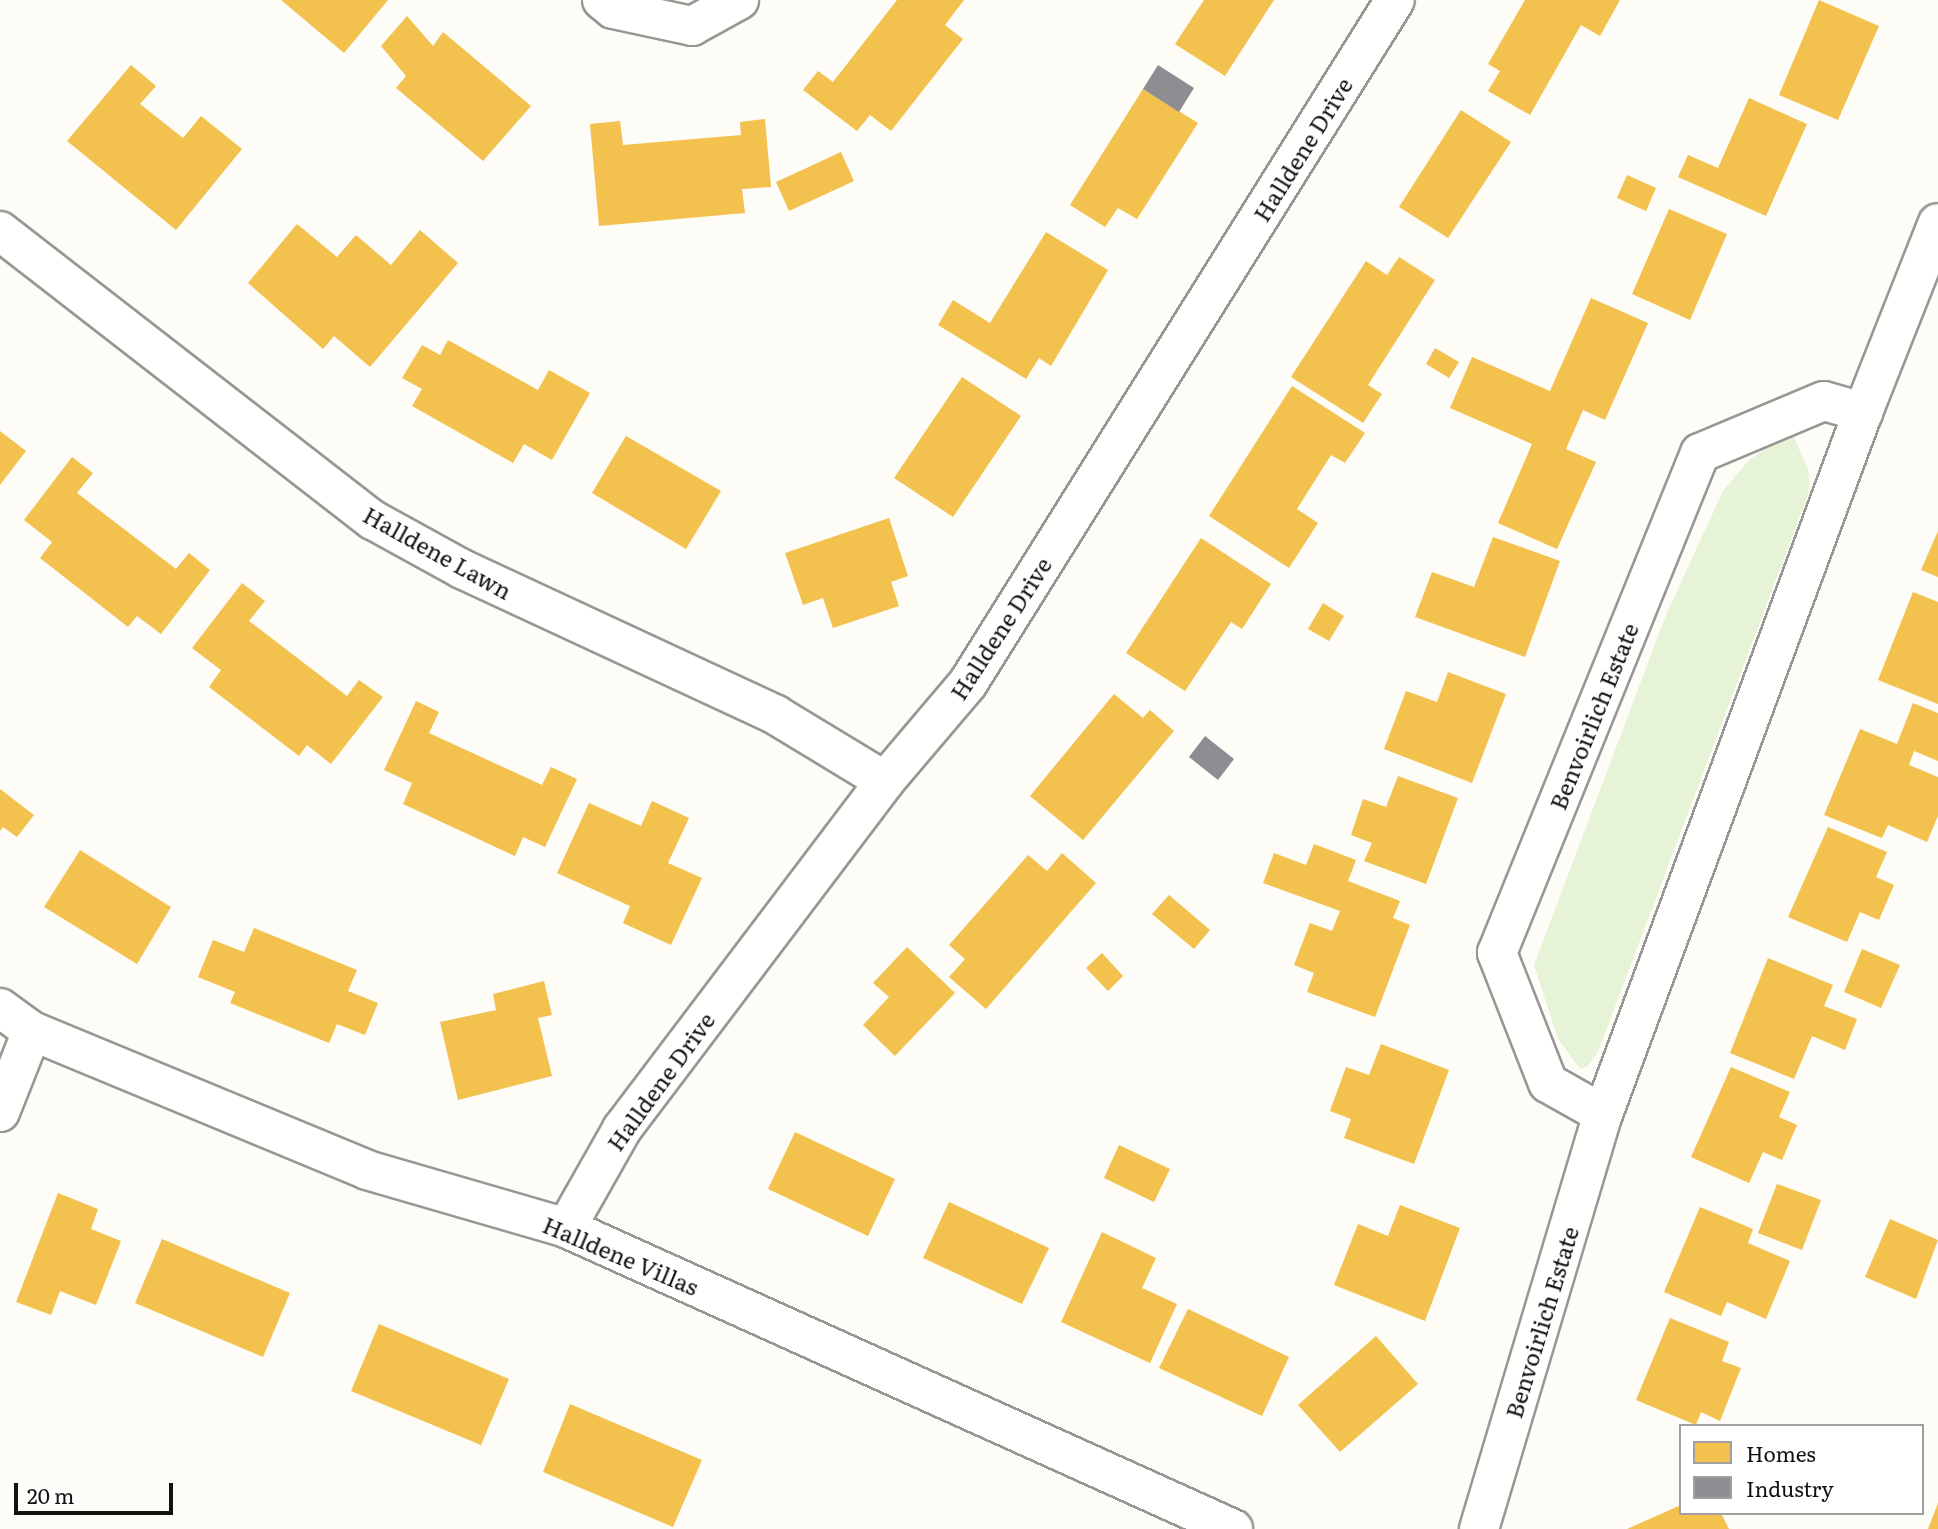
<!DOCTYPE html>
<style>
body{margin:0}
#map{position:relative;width:1938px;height:1529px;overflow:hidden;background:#fdfcf7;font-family:Literata,serif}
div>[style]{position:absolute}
.green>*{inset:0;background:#e7f3d7}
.homes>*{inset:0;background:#f2c14e}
.industry>*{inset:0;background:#8d8d92}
.roads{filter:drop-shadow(2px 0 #979795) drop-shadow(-2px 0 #979795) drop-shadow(0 2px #979795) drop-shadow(0 -2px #979795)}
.street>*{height:38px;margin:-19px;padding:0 19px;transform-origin:19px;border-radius:19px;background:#fffffe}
span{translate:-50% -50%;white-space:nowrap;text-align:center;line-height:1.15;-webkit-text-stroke:7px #fff;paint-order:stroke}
.street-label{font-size:23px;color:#111}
.legend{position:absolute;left:1679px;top:1424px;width:245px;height:91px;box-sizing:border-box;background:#fff;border:2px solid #a0a0a0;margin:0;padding:9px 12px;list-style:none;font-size:21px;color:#111}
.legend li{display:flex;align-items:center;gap:14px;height:35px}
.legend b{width:35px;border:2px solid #a0a0a0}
.scale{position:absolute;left:14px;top:1483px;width:159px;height:32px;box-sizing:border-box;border:4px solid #111;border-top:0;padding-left:9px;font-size:21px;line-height:24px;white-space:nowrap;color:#111;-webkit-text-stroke:5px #fff;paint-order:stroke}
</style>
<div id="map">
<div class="green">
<div style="clip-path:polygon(1794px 437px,1809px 472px,1809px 492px,1598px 1052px,1588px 1066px,1580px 1069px,1558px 1039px,1534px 965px,1666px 615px,1723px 491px,1748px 461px,1779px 439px)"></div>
</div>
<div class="homes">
<div style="clip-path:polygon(281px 0,388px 0,344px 53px)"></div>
<div style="clip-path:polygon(897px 0,964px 0,945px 25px,963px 39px,891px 131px,870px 115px,857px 131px,803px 90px,818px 71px,833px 82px)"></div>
<div style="clip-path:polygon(1204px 0,1274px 0,1225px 76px,1175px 44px)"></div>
<div style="clip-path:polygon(1525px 0,1620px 0,1600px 36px,1581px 25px,1530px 115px,1488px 91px,1500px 71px,1488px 64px)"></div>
<div style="clip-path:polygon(1819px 0,1879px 26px,1838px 120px,1779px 95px)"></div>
<div style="clip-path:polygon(407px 16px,433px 46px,443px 32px,531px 106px,483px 161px,396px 88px,406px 76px,381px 46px)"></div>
<div style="clip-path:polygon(131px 65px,156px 86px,140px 104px,183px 138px,201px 116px,242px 149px,176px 230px,67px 141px)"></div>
<div style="clip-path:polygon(1143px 89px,1198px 123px,1137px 219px,1118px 208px,1105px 227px,1070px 205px)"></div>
<div style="clip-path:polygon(1749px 98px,1807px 124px,1766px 216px,1678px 177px,1688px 155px,1718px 168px)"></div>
<div style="clip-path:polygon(1461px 110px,1511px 142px,1448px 238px,1399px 207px)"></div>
<div style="clip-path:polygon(765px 119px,771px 187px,742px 189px,745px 213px,599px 226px,590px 124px,620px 121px,623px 145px,741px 135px,740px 122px)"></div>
<div style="clip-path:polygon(841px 152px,854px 181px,789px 211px,776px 182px)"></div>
<div style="clip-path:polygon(1627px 175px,1656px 188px,1646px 211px,1617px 198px)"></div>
<div style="clip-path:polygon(1669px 209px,1727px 234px,1690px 320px,1632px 294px)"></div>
<div style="clip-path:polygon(297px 224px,337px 257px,356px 235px,391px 265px,420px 230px,458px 263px,370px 367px,334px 336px,323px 349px,248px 283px)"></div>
<div style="clip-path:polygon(1046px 232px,1108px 270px,1051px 366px,1039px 358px,1026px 379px,938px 325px,953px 300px,990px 323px)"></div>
<div style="clip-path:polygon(1399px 257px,1435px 280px,1368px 385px,1382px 394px,1363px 423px,1291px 377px,1366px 261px,1387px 275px)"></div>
<div style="clip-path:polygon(1591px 298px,1648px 323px,1605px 420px,1583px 410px,1566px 449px,1596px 462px,1557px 549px,1498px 523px,1532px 444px,1450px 408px,1472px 357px,1550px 391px)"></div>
<div style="clip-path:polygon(448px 340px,538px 390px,549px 370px,590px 393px,552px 460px,524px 444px,513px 463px,412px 406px,422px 389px,402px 378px,422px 345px,440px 355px)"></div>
<div style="clip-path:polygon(1435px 348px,1459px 362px,1449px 378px,1426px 364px)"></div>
<div style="clip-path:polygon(962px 377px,1021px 416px,953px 517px,894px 478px)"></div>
<div style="clip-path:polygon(1292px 386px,1365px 433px,1345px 463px,1331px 455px,1297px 509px,1318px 523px,1289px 568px,1209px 516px)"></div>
<div style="clip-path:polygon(0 431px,26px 451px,0 485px)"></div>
<div style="clip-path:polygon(626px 436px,721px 491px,686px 549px,592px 493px)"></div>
<div style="clip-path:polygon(72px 457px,93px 473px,77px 493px,176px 569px,189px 553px,210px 570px,161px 634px,137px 616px,128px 627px,40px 558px,52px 542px,24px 520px)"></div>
<div style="clip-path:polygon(889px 518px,908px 576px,891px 582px,899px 606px,833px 628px,823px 598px,803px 605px,785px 553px)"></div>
<div style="clip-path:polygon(1938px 531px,1938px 577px,1921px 570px)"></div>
<div style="clip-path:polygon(1493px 537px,1560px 561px,1525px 657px,1415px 617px,1432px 572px,1474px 587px)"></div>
<div style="clip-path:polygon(1201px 538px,1271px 584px,1242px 629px,1231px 622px,1185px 691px,1126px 653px)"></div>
<div style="clip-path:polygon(242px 583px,265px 601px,249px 621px,347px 696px,359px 680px,383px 697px,331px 764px,307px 745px,299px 756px,209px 687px,221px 670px,192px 648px)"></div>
<div style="clip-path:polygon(1913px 592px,1938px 602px,1938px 704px,1878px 680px)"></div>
<div style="clip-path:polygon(1323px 603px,1344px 616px,1329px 641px,1308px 629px)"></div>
<div style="clip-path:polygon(1448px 672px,1506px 694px,1472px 783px,1384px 749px,1406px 691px,1437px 702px)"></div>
<div style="clip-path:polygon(1114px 694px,1143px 718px,1150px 710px,1174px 731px,1083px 840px,1030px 796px)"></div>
<div style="clip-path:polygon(416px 701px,439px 712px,429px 733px,542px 785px,551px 767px,577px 779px,545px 847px,523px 837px,515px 856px,403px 804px,412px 783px,384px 770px)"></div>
<div style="clip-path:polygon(1913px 703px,1938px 713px,1938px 761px,1914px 751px,1909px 765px,1938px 777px,1938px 816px,1927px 842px,1888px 825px,1882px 838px,1824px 815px,1860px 729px,1897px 744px)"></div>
<div style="clip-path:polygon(1398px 776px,1458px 798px,1426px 884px,1364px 861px,1372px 843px,1351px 835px,1363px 799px,1386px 807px)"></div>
<div style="clip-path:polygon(0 789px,34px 815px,17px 837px,3px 827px,0 831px)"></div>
<div style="clip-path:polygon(652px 801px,689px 818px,668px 863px,702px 878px,671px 945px,623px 923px,630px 906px,557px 873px,589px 803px,641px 826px)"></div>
<div style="clip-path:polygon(1828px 827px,1887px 852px,1876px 877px,1894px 885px,1879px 920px,1860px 912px,1847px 942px,1788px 917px)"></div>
<div style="clip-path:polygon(1314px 844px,1356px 860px,1348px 881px,1400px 901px,1393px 918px,1410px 925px,1375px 1017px,1307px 992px,1314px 973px,1294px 965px,1310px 923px,1332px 931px,1340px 911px,1263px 883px,1274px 853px,1306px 865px)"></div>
<div style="clip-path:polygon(80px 850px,171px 907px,137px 964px,44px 907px)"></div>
<div style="clip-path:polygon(1062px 853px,1096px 883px,986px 1009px,949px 977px,965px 959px,949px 945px,1028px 855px,1047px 871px)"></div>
<div style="clip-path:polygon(1169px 895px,1210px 930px,1194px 949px,1152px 914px)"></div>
<div style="clip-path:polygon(254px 928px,357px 970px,348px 991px,378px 1003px,365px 1035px,337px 1024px,329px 1043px,230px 1003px,235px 992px,198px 977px,213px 940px,244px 952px)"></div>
<div style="clip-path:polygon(907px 947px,955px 993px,895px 1056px,863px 1025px,889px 997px,873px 983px)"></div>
<div style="clip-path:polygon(1862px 949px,1900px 965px,1881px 1008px,1844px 992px)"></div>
<div style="clip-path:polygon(1102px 953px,1123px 976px,1108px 991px,1086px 968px)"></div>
<div style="clip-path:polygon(1768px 958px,1833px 985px,1824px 1006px,1857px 1019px,1845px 1050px,1812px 1036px,1794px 1079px,1730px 1053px)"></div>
<div style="clip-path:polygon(544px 981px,552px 1015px,538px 1018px,552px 1076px,458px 1100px,440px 1022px,496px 1010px,493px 994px)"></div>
<div style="clip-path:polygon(1381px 1044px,1449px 1070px,1414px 1164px,1344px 1138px,1351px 1119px,1330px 1111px,1346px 1067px,1369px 1075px)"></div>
<div style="clip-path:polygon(1731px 1067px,1790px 1092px,1779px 1117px,1797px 1125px,1782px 1160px,1763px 1152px,1749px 1183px,1691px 1157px)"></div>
<div style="clip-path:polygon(795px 1132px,895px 1179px,868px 1236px,768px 1189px)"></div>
<div style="clip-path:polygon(1119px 1145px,1170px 1169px,1154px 1202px,1104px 1178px)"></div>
<div style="clip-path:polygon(1777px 1184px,1821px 1200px,1802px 1250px,1758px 1233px)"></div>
<div style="clip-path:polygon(58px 1193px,98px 1209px,91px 1229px,121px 1241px,96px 1305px,60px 1291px,51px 1315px,16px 1302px)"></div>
<div style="clip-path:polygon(949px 1202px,1049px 1248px,1022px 1304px,923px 1258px)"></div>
<div style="clip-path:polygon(1400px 1205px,1460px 1228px,1425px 1321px,1334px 1285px,1358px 1224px,1388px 1236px)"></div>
<div style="clip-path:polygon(1700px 1207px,1753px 1229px,1748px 1243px,1790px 1261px,1766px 1319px,1727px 1302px,1721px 1316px,1664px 1292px)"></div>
<div style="clip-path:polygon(1890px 1219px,1938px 1240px,1916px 1299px,1865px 1277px)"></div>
<div style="clip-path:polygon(1102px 1232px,1156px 1258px,1142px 1288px,1177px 1304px,1150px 1363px,1061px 1322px)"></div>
<div style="clip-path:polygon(162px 1239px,290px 1293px,263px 1357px,135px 1303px)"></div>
<div style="clip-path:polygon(1188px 1309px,1289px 1357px,1262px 1416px,1159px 1368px)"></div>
<div style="clip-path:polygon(1670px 1318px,1729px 1342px,1722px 1361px,1741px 1368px,1720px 1421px,1701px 1412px,1696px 1425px,1636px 1400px)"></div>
<div style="clip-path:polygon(379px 1324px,509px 1379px,481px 1445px,351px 1391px)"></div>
<div style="clip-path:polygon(1376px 1336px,1418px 1384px,1340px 1452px,1298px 1405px)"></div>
<div style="clip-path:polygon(570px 1404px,702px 1460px,673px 1527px,543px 1472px)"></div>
<div style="clip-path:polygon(1938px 1503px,1938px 1529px,1928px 1529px)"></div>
<div style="clip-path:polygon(1681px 1505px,1681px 1513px,1721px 1513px,1729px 1529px,1627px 1529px)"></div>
</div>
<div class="industry">
<div style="clip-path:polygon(1158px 65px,1194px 88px,1179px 112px,1143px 89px)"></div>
<div style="clip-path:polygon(1205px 736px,1234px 759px,1218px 780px,1189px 757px)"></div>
</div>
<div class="roads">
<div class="street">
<div style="left:602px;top:0;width:14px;rotate:39deg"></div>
<div style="left:613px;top:9px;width:81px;rotate:12.1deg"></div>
<div style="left:692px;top:26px;width:54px;rotate:-29deg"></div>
<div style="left:0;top:231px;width:472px;rotate:37.8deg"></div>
<div style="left:373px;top:520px;width:102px;rotate:28.8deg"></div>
<div style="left:462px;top:569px;width:346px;rotate:24.9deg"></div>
<div style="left:776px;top:715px;width:127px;rotate:31.2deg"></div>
<div style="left:0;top:1008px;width:39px;rotate:36deg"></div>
<div style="left:32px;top:1031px;width:363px;rotate:22.5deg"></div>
<div style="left:367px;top:1170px;width:207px;rotate:16.2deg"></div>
<div style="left:566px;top:1228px;width:732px;rotate:24.29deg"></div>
<div style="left:0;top:1112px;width:87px;rotate:-68.4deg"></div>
<div style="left:1603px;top:1114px;width:63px;rotate:-150.6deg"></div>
<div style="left:1548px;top:1083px;width:140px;rotate:-111.4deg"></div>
<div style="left:1497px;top:953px;width:540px;rotate:-67.9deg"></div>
<div style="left:1700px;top:453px;width:134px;rotate:-22.8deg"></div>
<div style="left:1824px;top:401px;width:41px;rotate:15.8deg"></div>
<div style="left:566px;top:1228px;width:114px;rotate:-60.5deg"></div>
<div style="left:622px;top:1129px;width:436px;rotate:-52.9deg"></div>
<div style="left:885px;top:781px;width:128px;rotate:-49.7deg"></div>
<div style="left:968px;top:683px;width:805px;rotate:-57.99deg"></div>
<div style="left:1479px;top:1529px;width:433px;rotate:-73.4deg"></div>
<div style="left:1603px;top:1114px;width:749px;rotate:-69.68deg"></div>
<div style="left:1863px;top:412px;width:203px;rotate:-68.4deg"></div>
</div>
</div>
<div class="street-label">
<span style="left:1302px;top:149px;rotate:-58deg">Halldene Drive</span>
<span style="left:438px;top:552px;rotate:29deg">Halldene Lawn</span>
<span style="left:1000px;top:628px;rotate:-57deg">Halldene Drive</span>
<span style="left:1593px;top:716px;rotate:-68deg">Benvoirlich Estate</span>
<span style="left:660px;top:1081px;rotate:-54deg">Halldene Drive</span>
<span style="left:621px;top:1255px;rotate:23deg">Halldene Villas</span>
<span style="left:1541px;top:1322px;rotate:-73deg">Benvoirlich Estate</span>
</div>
<ul class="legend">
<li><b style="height:19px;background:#f2c14e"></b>Homes</li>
<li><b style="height:19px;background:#8d8d92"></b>Industry</li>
</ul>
<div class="scale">20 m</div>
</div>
